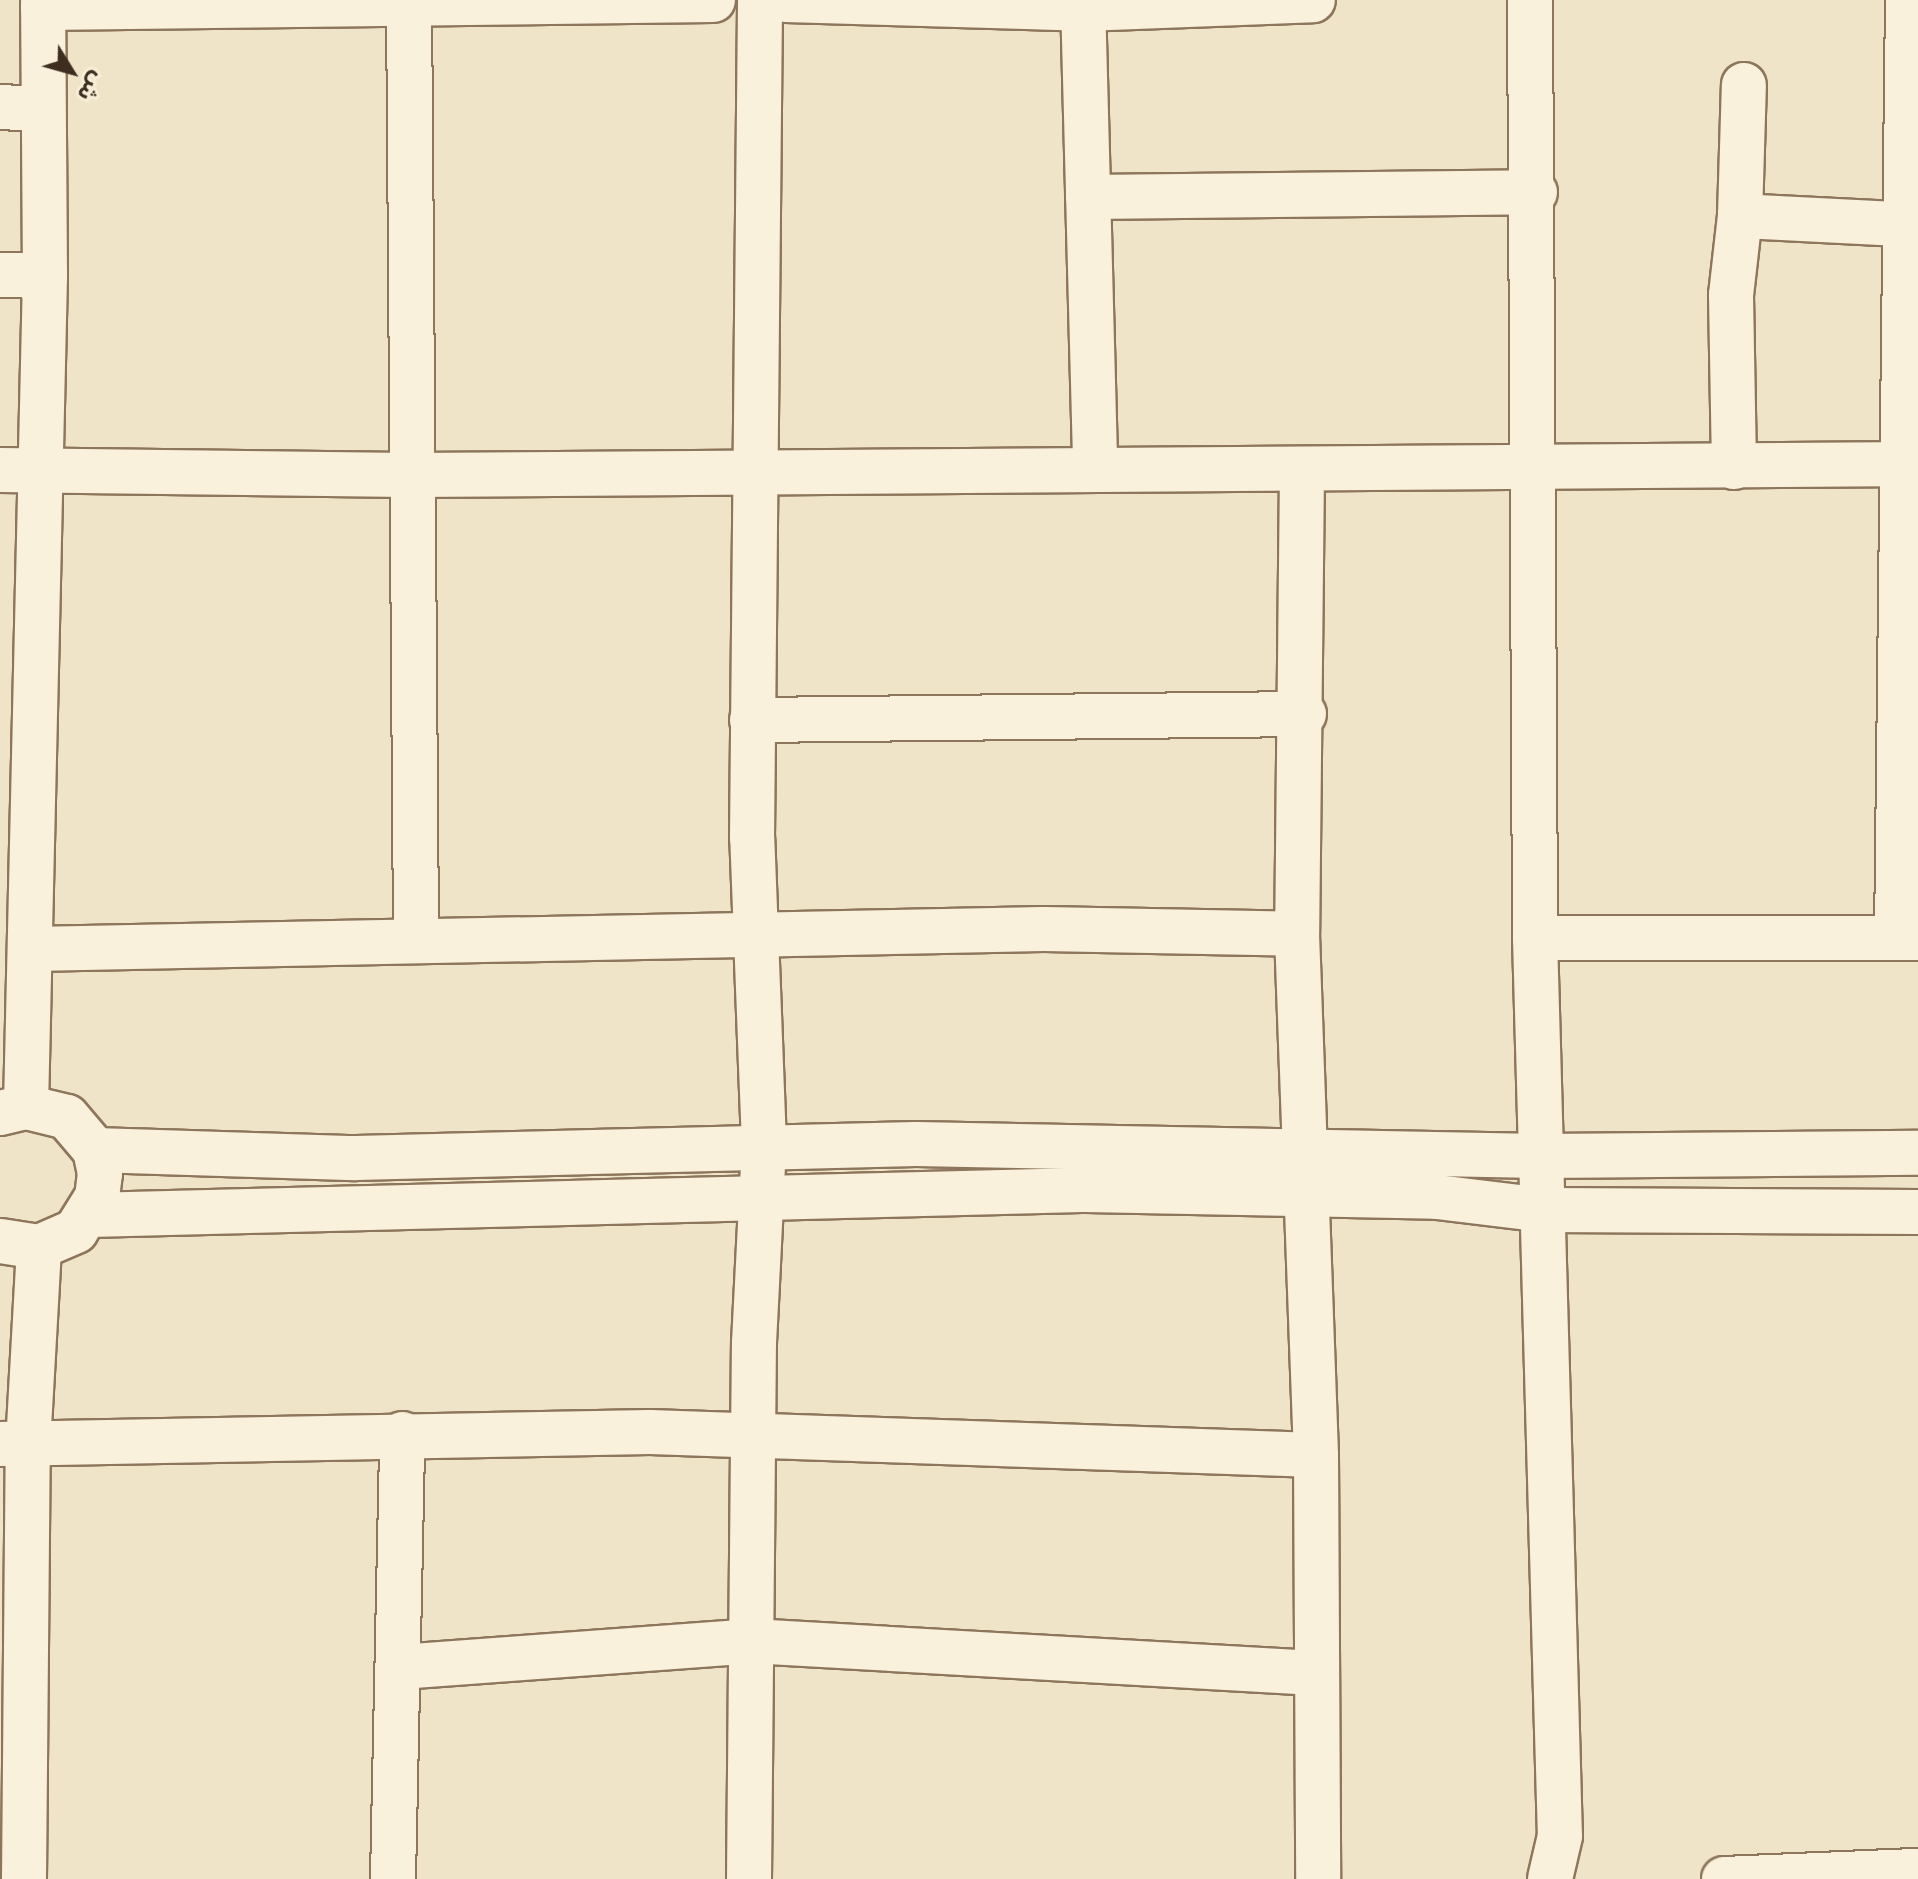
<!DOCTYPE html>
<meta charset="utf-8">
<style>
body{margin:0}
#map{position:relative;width:1918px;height:1879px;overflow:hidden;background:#f0e4c8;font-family:Georgia,"Noto Sans Arabic",serif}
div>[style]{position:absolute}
.roads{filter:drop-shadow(2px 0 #8d765c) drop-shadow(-2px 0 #8d765c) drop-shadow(0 2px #8d765c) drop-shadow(0 -2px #8d765c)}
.minor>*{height:44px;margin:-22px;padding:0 22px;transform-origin:22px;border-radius:22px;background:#faf1dc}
span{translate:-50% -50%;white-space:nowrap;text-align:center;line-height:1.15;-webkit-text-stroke:6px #f7eed8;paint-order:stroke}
.north{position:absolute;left:32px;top:32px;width:80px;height:80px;-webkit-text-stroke:6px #f7eed8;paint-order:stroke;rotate:127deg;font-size:22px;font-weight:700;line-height:32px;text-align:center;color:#3d2e20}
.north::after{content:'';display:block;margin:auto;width:28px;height:36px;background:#3d2e20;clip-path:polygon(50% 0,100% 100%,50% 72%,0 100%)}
</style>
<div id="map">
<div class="roads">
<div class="minor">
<div style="left:409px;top:0;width:941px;rotate:89.57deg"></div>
<div style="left:786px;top:0;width:297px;rotate:1.7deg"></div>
<div style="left:1083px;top:9px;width:230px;rotate:-2.2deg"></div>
<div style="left:1083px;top:0;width:467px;rotate:88.5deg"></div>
<div style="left:1530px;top:0;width:938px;rotate:89.69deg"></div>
<div style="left:1535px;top:938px;width:898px;rotate:88.41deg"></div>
<div style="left:1560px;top:1836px;width:44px;rotate:103.1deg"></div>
<div style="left:43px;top:8px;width:670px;rotate:-0.68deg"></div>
<div style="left:0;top:107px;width:43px;rotate:2.7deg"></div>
<div style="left:1088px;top:197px;width:447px;rotate:-0.6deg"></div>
<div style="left:1740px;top:216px;width:131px;rotate:-88.3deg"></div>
<div style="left:0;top:275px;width:45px;rotate:1.3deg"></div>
<div style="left:1734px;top:467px;width:172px;rotate:-91deg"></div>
<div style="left:1731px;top:295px;width:80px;rotate:-83.5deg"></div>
<div style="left:1740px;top:216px;width:178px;rotate:2.9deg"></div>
<div style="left:0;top:470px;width:408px;rotate:0.7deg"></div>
<div style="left:408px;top:475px;width:1510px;rotate:-0.42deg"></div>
<div style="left:1302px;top:470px;width:464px;rotate:90.6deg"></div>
<div style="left:1297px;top:934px;width:521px;rotate:87.91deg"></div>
<div style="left:1316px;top:1455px;width:424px;rotate:89.7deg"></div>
<div style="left:752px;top:720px;width:552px;rotate:-0.62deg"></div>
<div style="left:1535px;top:938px;width:383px"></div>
<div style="left:1897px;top:938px;width:938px;rotate:-89.33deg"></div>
<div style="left:32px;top:949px;width:1012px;rotate:-1.13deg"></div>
<div style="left:1044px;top:929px;width:253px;rotate:1.1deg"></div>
<div style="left:26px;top:1107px;width:831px;rotate:-88.69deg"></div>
<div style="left:45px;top:276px;width:276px;rotate:-90.4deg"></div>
<div style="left:0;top:1113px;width:27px;rotate:-13deg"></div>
<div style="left:26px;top:1107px;width:42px;rotate:13.7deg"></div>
<div style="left:67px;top:1117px;width:43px;rotate:49.7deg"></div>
<div style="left:95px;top:1150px;width:24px;rotate:78deg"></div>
<div style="left:100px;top:1173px;width:24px;rotate:97deg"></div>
<div style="left:97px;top:1197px;width:40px;rotate:122deg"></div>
<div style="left:76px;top:1231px;width:40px;rotate:156.6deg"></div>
<div style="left:39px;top:1247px;width:39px;rotate:-171deg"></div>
<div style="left:95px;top:1150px;width:261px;rotate:1.8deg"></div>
<div style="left:356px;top:1158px;width:560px;rotate:-1.43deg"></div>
<div style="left:916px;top:1144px;width:624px;rotate:1.1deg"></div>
<div style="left:1540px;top:1156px;width:378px;rotate:-0.5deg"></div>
<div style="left:89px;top:1215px;width:993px;rotate:-1.44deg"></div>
<div style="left:1082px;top:1190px;width:355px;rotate:1.1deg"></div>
<div style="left:1437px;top:1197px;width:108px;rotate:6.9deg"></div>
<div style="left:1544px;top:1210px;width:374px;rotate:0.3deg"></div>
<div style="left:0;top:1444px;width:650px;rotate:-1.06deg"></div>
<div style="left:650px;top:1432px;width:666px;rotate:1.98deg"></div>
<div style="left:400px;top:1667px;width:352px;rotate:-4.2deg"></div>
<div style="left:751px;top:1641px;width:565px;rotate:3.25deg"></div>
<div style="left:24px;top:1879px;width:434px;rotate:-89.5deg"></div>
<div style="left:28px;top:1445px;width:198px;rotate:-86.8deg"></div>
<div style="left:393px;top:1879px;width:445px;rotate:-88.8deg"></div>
<div style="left:749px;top:1879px;width:536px;rotate:-89.47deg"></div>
<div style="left:754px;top:1343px;width:199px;rotate:-87.1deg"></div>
<div style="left:764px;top:1144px;width:306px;rotate:-92.2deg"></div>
<div style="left:752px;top:838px;width:838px;rotate:-89.45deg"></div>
<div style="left:1724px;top:1879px;width:194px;rotate:-2.4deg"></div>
</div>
</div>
<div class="north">ش</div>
</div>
